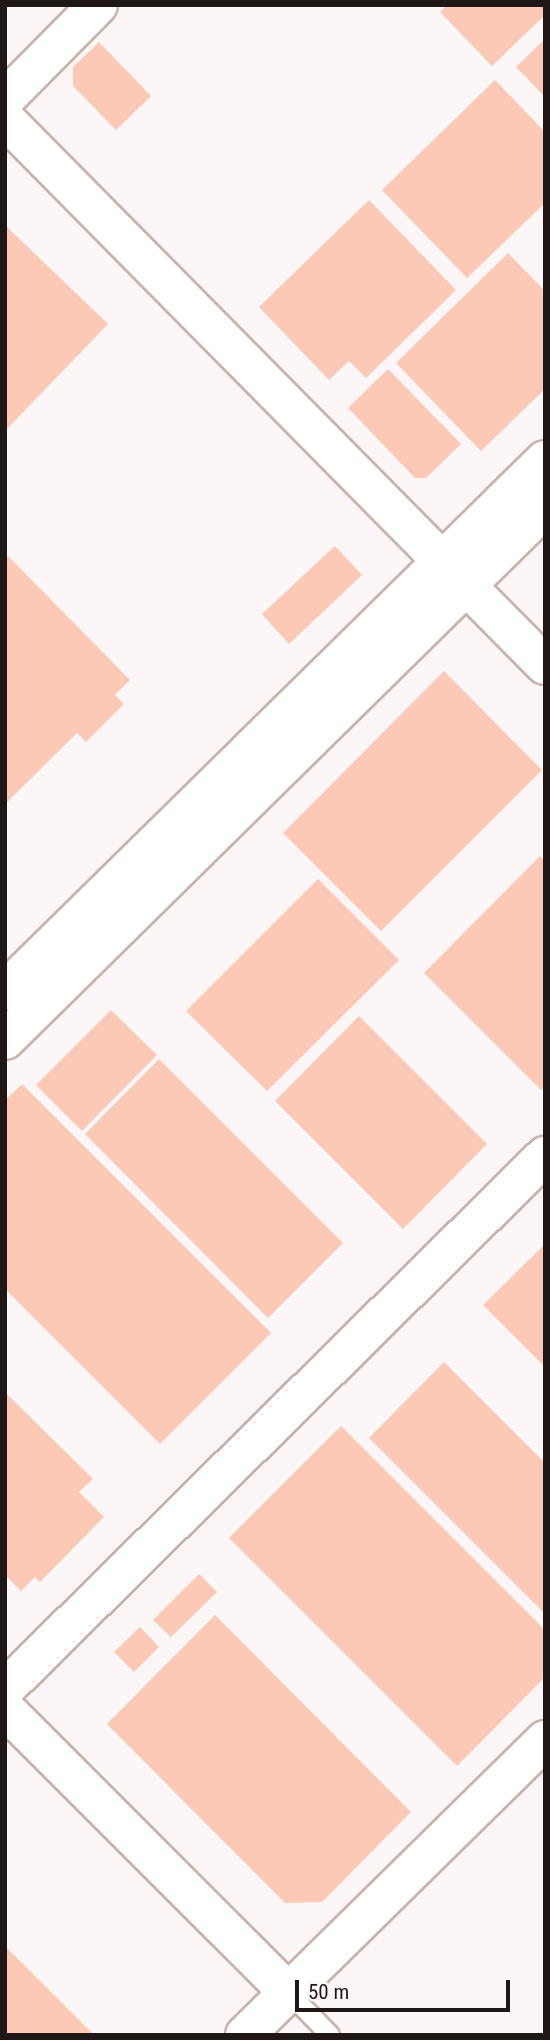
<!DOCTYPE html>
<style>
body{margin:0}
#map{position:relative;width:550px;height:2040px;overflow:hidden;background:#fcf7f6;font-family:"Roboto Condensed",sans-serif}
div>[style]{position:absolute}
.building>*{inset:0;background:#fbc9b5}
.path>*{height:4.5px;margin-top:-2.25px;transform-origin:0;background:repeating-linear-gradient(90deg,#8b8583 0 5px,transparent 0 10px)}
.roads{filter:drop-shadow(2px 0 #c8b4ac) drop-shadow(-2px 0 #c8b4ac) drop-shadow(0 2px #c8b4ac) drop-shadow(0 -2px #c8b4ac)}
.service>*{height:18px;margin:-9px;padding:0 9px;transform-origin:9px;border-radius:9px;background:#fff}
.tertiary>*{height:38px;margin:-19px;padding:0 19px;transform-origin:19px;border-radius:19px;background:#fff}
span{translate:-50% -50%;white-space:nowrap;text-align:center;line-height:1.15;-webkit-text-stroke:5px #fcf7f6;paint-order:stroke}
.frame{position:absolute;inset:0;border:7px solid #1f1715;pointer-events:none}
.scale{position:absolute;left:295px;top:1980px;width:215px;height:32px;box-sizing:border-box;border:4px solid #1f1715;border-top:0;padding-left:9px;font-size:21px;line-height:24px;white-space:nowrap;color:#1f1715;-webkit-text-stroke:5px #fcf7f6;paint-order:stroke}
</style>
<div id="map">
<div class="building">
<div style="clip-path:polygon(447px 5px,545px 5px,545px 15px,492px 66px,440px 12px)"></div>
<div style="clip-path:polygon(545px 39px,545px 97px,516px 67px)"></div>
<div style="clip-path:polygon(99px 42px,151px 96px,116px 130px,73px 86px,73px 67px)"></div>
<div style="clip-path:polygon(495px 80px,545px 132px,545px 203px,467px 278px,382px 190px)"></div>
<div style="clip-path:polygon(369px 200px,456px 290px,366px 378px,349px 361px,329px 380px,259px 307px)"></div>
<div style="clip-path:polygon(5px 225px,108px 324px,5px 431px)"></div>
<div style="clip-path:polygon(508px 253px,545px 291px,545px 389px,481px 451px,396px 363px)"></div>
<div style="clip-path:polygon(388px 369px,461px 444px,426px 478px,415px 478px,348px 408px)"></div>
<div style="clip-path:polygon(335px 546px,362px 575px,289px 644px,262px 614px)"></div>
<div style="clip-path:polygon(8px 556px,130px 680px,115px 695px,124px 704px,86px 742px,77px 733px,5px 804px,5px 559px)"></div>
<div style="clip-path:polygon(444px 671px,542px 770px,381px 931px,283px 833px)"></div>
<div style="clip-path:polygon(540px 856px,545px 861px,545px 1086px,541px 1090px,424px 973px)"></div>
<div style="clip-path:polygon(318px 879px,399px 960px,267px 1091px,186px 1011px)"></div>
<div style="clip-path:polygon(111px 1010px,157px 1055px,82px 1131px,36px 1085px)"></div>
<div style="clip-path:polygon(359px 1016px,487px 1144px,403px 1229px,275px 1101px)"></div>
<div style="clip-path:polygon(159px 1059px,343px 1243px,268px 1318px,85px 1134px)"></div>
<div style="clip-path:polygon(22px 1084px,271px 1333px,160px 1444px,5px 1289px,5px 1100px)"></div>
<div style="clip-path:polygon(545px 1244px,545px 1367px,483px 1305px)"></div>
<div style="clip-path:polygon(444px 1362px,545px 1463px,545px 1614px,369px 1438px)"></div>
<div style="clip-path:polygon(5px 1392px,93px 1479px,79px 1492px,104px 1517px,40px 1582px,35px 1577px,21px 1591px,5px 1575px)"></div>
<div style="clip-path:polygon(341px 1426px,545px 1630px,545px 1677px,457px 1766px,229px 1538px)"></div>
<div style="clip-path:polygon(199px 1574px,217px 1592px,171px 1637px,153px 1620px)"></div>
<div style="clip-path:polygon(215px 1615px,411px 1812px,322px 1902px,285px 1903px,107px 1724px)"></div>
<div style="clip-path:polygon(140px 1627px,159px 1647px,134px 1672px,114px 1652px)"></div>
<div style="clip-path:polygon(5px 1946px,94px 2035px,5px 2035px)"></div>
</div>
<div class="path">
<div style="left:544px;top:595px;width:1px"></div>
</div>
<div class="roads">
<div class="service">
<div style="left:288px;top:1992px;width:60px;rotate:45.7deg"></div>
</div>
<div class="tertiary">
<div style="left:5px;top:99px;width:132px;rotate:-45.3deg"></div>
<div style="left:5px;top:119px;width:768px;rotate:45.32deg"></div>
<div style="left:5px;top:991px;width:757px;rotate:-44.52deg"></div>
<div style="left:5px;top:1040px;width:758px;rotate:-44.57deg"></div>
<div style="left:5px;top:1689px;width:759px;rotate:-44.63deg"></div>
<div style="left:5px;top:1709px;width:400px;rotate:45deg"></div>
<div style="left:245px;top:2035px;width:421px;rotate:-44.5deg"></div>
</div>
</div>
<div class="frame"></div>
<div class="scale">50 m</div>
</div>
